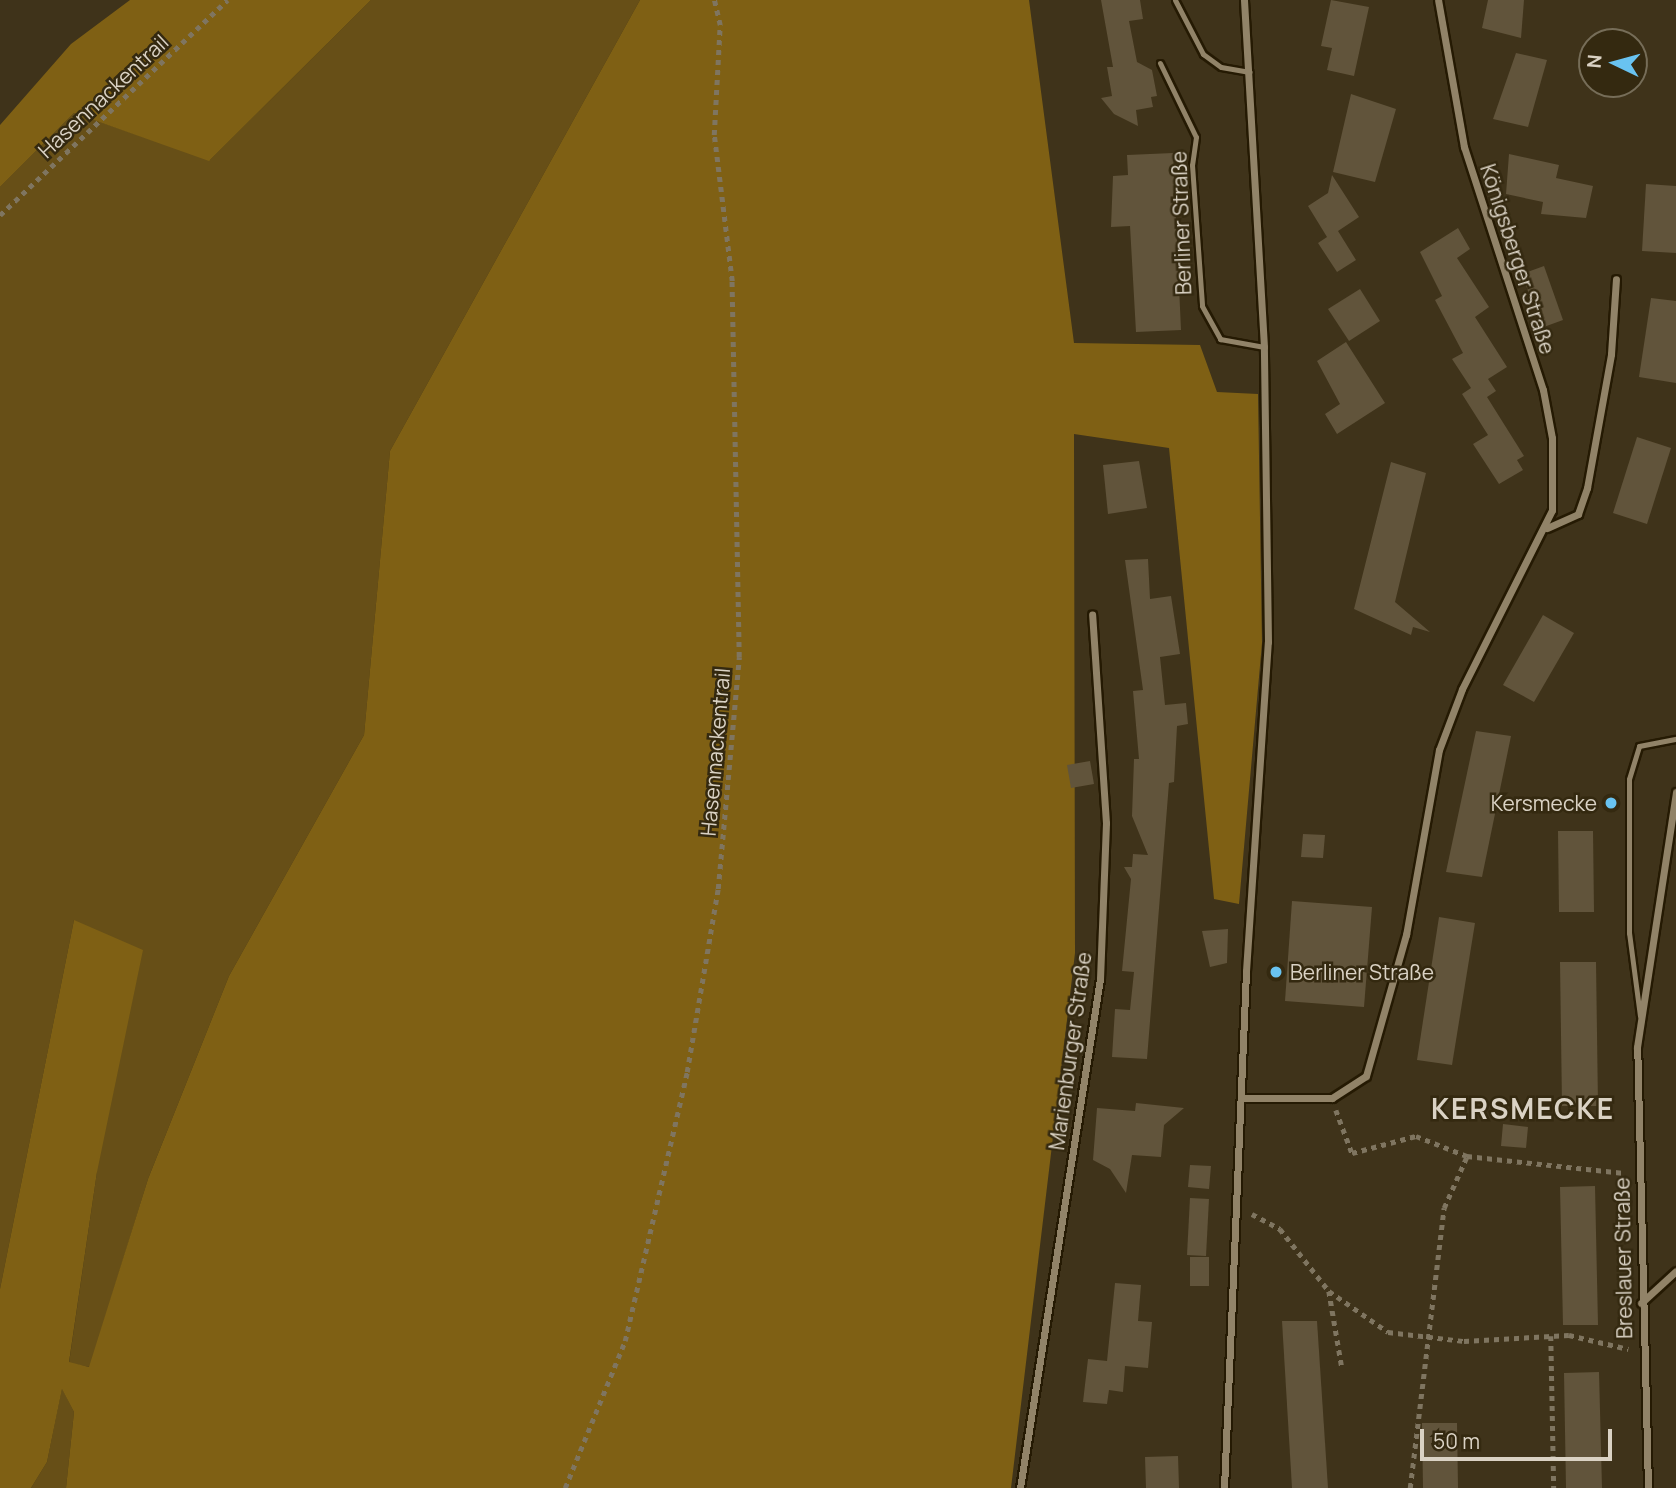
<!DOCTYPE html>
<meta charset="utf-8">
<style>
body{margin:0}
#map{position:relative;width:1676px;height:1488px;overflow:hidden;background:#3f331a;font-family:Manrope,sans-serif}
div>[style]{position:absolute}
.green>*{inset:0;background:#674f17}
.forest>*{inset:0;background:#7f6014}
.building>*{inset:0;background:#61543b}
.path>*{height:4.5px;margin-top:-2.25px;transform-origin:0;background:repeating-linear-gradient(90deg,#7f7560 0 5px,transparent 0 10px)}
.roads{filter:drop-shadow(2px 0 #251a03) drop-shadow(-2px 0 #251a03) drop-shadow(0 2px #251a03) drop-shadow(0 -2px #251a03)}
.lane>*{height:5px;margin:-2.5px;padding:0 2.5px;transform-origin:2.5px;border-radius:2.5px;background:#918368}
.street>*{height:7px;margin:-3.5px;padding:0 3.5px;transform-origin:3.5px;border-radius:3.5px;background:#918368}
.dots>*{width:19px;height:19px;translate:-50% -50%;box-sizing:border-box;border:4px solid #342910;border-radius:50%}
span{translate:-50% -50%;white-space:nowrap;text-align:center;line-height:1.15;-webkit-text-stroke:5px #342910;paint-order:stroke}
.street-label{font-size:21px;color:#dad2c4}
.poi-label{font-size:21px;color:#dad2c4}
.right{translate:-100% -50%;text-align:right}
.left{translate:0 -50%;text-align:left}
.district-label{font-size:28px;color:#dad2c4;font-weight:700;letter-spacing:2px}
.north{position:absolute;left:1578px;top:28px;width:70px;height:70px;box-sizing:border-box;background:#342910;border:2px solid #766d58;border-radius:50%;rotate:275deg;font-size:19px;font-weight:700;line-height:28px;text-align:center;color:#dad2c4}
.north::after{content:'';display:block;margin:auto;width:24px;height:32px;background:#69c3f1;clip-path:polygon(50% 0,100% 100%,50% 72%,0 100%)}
.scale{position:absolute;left:1420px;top:1429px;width:192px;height:32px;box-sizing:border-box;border:4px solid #dad2c4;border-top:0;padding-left:9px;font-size:21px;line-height:24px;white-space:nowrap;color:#dad2c4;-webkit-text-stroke:5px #342910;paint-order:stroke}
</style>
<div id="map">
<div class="green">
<div style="clip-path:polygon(371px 0,640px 0,390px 451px,364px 735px,229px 976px,148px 1179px,90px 1367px,69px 1363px,97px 1172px,74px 920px,0 1289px,0 187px,74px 113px,210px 160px)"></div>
<div style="clip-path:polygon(62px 1388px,74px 1412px,66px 1488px,31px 1488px,47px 1462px)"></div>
</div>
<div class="forest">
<div style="clip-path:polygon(130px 0,371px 0,209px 161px,74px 113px,0 187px,0 125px,71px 44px)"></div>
<div style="clip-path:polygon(640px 0,1029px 0,1074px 343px,1200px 345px,1217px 392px,1258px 394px,1262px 643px,1239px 904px,1214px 899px,1169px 448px,1074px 434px,1075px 953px,1011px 1488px,66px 1488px,74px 1412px,62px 1389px,47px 1462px,31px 1488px,0 1488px,0 1289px,74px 920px,143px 950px,97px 1172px,69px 1362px,89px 1367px,148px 1179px,229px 976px,364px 735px,390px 451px)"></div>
</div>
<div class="building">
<div style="clip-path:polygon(1101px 0,1140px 0,1143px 19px,1129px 21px,1137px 62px,1152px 70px,1157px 96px,1151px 97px,1153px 107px,1136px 110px,1138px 126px,1114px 114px,1101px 98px,1112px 96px,1107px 67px,1113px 67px)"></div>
<div style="clip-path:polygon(1331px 0,1369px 7px,1354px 76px,1327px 70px,1332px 48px,1321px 46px)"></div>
<div style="clip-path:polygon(1488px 0,1524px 0,1521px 38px,1482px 28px)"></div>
<div style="clip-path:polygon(1516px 53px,1547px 60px,1528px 127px,1493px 119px)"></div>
<div style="clip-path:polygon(1351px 94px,1396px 109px,1375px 182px,1333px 172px)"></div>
<div style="clip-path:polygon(1173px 153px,1181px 330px,1136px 332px,1130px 226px,1111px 227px,1113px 176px,1128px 175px,1127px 155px)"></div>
<div style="clip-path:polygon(1509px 154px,1559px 165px,1556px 178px,1593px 186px,1586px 218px,1541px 214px,1543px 202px,1506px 194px)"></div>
<div style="clip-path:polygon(1332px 175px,1359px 217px,1338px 231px,1356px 260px,1337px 272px,1318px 243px,1327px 237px,1308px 206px,1328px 193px)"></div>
<div style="clip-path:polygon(1646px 184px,1676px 186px,1676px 253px,1642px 251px)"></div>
<div style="clip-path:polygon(1458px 228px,1470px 249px,1457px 258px,1489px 307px,1475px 317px,1507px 367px,1488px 379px,1496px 391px,1487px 397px,1524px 456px,1517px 460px,1523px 470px,1499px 484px,1473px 444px,1488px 435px,1462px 394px,1471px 388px,1452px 359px,1463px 353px,1435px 300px,1442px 296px,1420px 252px)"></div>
<div style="clip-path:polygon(1544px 266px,1563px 320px,1541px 328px,1522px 274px)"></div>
<div style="clip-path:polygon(1360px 289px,1380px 321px,1349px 341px,1328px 309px)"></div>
<div style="clip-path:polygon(1651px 298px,1676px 301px,1676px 383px,1639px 377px)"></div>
<div style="clip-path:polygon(1346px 342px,1385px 403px,1337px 434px,1325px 414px,1340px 404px,1317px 361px)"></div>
<div style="clip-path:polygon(1637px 437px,1671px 448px,1647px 524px,1613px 513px)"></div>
<div style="clip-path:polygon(1139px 461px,1147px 508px,1108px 514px,1103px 465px)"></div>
<div style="clip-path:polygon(1391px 462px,1426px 473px,1395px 602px,1430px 632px,1413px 627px,1411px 635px,1354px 609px)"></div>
<div style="clip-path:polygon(1148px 559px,1150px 599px,1171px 596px,1180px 654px,1160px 657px,1165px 705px,1186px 703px,1188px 724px,1177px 726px,1174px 782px,1169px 783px,1147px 1059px,1112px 1057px,1115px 1009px,1130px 1010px,1134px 972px,1122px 971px,1131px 879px,1124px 867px,1132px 867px,1133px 854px,1148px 855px,1132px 816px,1134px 759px,1139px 759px,1133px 691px,1143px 690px,1125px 560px)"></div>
<div style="clip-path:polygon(1543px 615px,1574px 633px,1534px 702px,1503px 685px)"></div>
<div style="clip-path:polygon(1476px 731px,1511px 736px,1482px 877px,1446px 872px)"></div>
<div style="clip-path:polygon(1090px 761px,1094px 784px,1071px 788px,1067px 765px)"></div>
<div style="clip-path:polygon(1558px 831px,1593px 831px,1594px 912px,1559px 912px)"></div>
<div style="clip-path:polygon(1303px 834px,1325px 835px,1323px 858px,1301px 857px)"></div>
<div style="clip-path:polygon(1292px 901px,1372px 907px,1364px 1007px,1285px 1001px)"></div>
<div style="clip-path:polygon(1439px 917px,1475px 923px,1452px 1065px,1417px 1060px)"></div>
<div style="clip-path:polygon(1228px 929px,1227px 963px,1210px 967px,1202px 931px)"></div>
<div style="clip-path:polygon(1560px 962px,1596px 962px,1598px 1106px,1562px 1106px)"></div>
<div style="clip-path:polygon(1136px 1103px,1184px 1108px,1164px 1125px,1161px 1157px,1132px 1155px,1126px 1193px,1110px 1169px,1093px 1160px,1097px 1108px,1135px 1111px)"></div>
<div style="clip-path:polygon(1503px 1124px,1528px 1127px,1526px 1148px,1501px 1146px)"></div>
<div style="clip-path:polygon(1190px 1165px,1211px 1166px,1209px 1189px,1188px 1187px)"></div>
<div style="clip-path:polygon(1595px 1186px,1598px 1325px,1563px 1325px,1560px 1187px)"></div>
<div style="clip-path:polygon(1190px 1198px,1209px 1199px,1206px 1256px,1187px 1255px)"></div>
<div style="clip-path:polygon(1190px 1257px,1209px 1257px,1209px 1286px,1190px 1286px)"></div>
<div style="clip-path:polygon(1115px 1283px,1141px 1285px,1138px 1321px,1152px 1322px,1148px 1368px,1125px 1366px,1123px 1392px,1109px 1390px,1107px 1404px,1083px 1402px,1088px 1359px,1107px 1361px)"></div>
<div style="clip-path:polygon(1282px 1321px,1317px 1321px,1328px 1488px,1292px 1488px)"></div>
<div style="clip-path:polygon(1599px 1372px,1602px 1488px,1566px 1488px,1564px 1373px)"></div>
<div style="clip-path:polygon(1422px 1423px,1457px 1423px,1458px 1488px,1423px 1488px)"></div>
<div style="clip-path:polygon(1178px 1456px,1179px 1488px,1146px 1488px,1145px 1457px)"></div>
</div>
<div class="path">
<div style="left:0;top:215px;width:313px;rotate:-43.4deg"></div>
<div style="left:1336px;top:1110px;width:46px;rotate:69.6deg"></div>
<div style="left:1352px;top:1153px;width:66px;rotate:-14.9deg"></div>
<div style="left:1416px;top:1136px;width:55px;rotate:21.4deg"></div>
<div style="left:1252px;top:1214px;width:32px;rotate:28deg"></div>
<div style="left:1280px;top:1229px;width:79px;rotate:51.7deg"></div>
<div style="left:1329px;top:1291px;width:78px;rotate:80.4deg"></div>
<div style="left:1329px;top:1291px;width:72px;rotate:34.8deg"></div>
<div style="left:1388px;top:1332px;width:77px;rotate:6.8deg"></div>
<div style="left:1464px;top:1341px;width:105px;rotate:-3.3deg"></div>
<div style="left:1569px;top:1335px;width:61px;rotate:13.3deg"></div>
<div style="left:1551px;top:1336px;width:152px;rotate:88.9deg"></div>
<div style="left:565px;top:1488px;width:159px;rotate:-67.8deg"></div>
<div style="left:625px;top:1341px;width:276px;rotate:-77deg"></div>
<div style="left:687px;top:1072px;width:186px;rotate:-80.4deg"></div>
<div style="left:718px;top:889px;width:233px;rotate:-84.8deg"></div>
<div style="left:739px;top:657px;width:376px;rotate:-91.1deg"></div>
<div style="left:732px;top:281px;width:147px;rotate:-97deg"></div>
<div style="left:714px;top:135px;width:110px;rotate:-86.9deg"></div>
<div style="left:720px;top:25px;width:26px;rotate:-103deg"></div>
<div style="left:1410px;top:1488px;width:282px;rotate:-83.1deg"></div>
<div style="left:1444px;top:1208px;width:57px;rotate:-66.1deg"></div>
<div style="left:1467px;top:1156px;width:158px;rotate:6.2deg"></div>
</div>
<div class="roads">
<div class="lane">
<div style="left:1175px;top:0;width:61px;rotate:62.6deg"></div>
<div style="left:1203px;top:54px;width:22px;rotate:36deg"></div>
<div style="left:1221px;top:67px;width:29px;rotate:10deg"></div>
<div style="left:1160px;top:63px;width:82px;rotate:64.1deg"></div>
<div style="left:1196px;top:137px;width:28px;rotate:98deg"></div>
<div style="left:1192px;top:165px;width:141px;rotate:85.9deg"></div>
<div style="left:1202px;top:306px;width:38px;rotate:61deg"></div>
<div style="left:1220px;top:339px;width:45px;rotate:10.3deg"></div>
<div style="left:1640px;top:1016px;width:84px;rotate:-97.5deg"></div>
<div style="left:1629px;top:933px;width:154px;rotate:-90deg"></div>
<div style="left:1629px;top:779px;width:34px;rotate:-73deg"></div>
<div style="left:1639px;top:746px;width:38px;rotate:-11deg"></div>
</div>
<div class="street">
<div style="left:1547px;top:528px;width:34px;rotate:-24deg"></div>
<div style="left:1578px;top:514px;width:28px;rotate:-71deg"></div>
<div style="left:1587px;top:488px;width:136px;rotate:-79.8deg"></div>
<div style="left:1611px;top:354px;width:75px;rotate:-86.2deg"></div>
<div style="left:1241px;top:1098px;width:91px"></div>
<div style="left:1332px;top:1098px;width:40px;rotate:-32.9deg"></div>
<div style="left:1366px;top:1076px;width:147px;rotate:-74.2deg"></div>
<div style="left:1406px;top:935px;width:188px;rotate:-79.9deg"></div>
<div style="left:1439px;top:750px;width:65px;rotate:-69.3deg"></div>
<div style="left:1462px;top:689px;width:200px;rotate:-63.3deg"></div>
<div style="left:1552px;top:510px;width:72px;rotate:-90deg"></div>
<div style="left:1552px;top:438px;width:49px;rotate:-100.6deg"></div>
<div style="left:1543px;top:390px;width:256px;rotate:-108deg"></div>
<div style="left:1464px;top:147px;width:149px;rotate:-100deg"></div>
<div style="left:1641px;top:1303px;width:47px;rotate:-42.4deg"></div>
<div style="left:1020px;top:1488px;width:515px;rotate:-81.07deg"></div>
<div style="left:1100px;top:979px;width:156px;rotate:-87.8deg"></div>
<div style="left:1106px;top:823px;width:209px;rotate:-93.8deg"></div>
<div style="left:1224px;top:1488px;width:517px;rotate:-87.56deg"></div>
<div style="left:1246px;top:971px;width:330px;rotate:-86.2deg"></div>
<div style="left:1268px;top:642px;width:295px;rotate:-90.8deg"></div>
<div style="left:1264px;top:347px;width:348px;rotate:-93.3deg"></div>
<div style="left:1648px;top:1488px;width:441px;rotate:-91.4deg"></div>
<div style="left:1637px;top:1047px;width:258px;rotate:-81.3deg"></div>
</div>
</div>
<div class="dots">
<div style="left:1611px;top:803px;background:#69c3f1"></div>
<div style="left:1276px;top:972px;background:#69c3f1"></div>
</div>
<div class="street-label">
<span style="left:103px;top:96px;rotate:-43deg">Hasennackentrail</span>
<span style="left:1181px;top:223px;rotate:-92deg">Berliner Straße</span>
<span style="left:1518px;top:259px;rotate:72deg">Königsberger Straße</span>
<span style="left:715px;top:752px;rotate:-85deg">Hasennackentrail</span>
<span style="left:1070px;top:1051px;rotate:-82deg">Marienburger Straße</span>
<span style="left:1623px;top:1258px;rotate:-91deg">Breslauer Straße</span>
</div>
<div class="poi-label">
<span class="right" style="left:1597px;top:803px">Kersmecke</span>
<span class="left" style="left:1290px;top:972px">Berliner Straße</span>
</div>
<div class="district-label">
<span style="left:1523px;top:1108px">KERSMECKE</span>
</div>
<div class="north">N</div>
<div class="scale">50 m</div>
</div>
